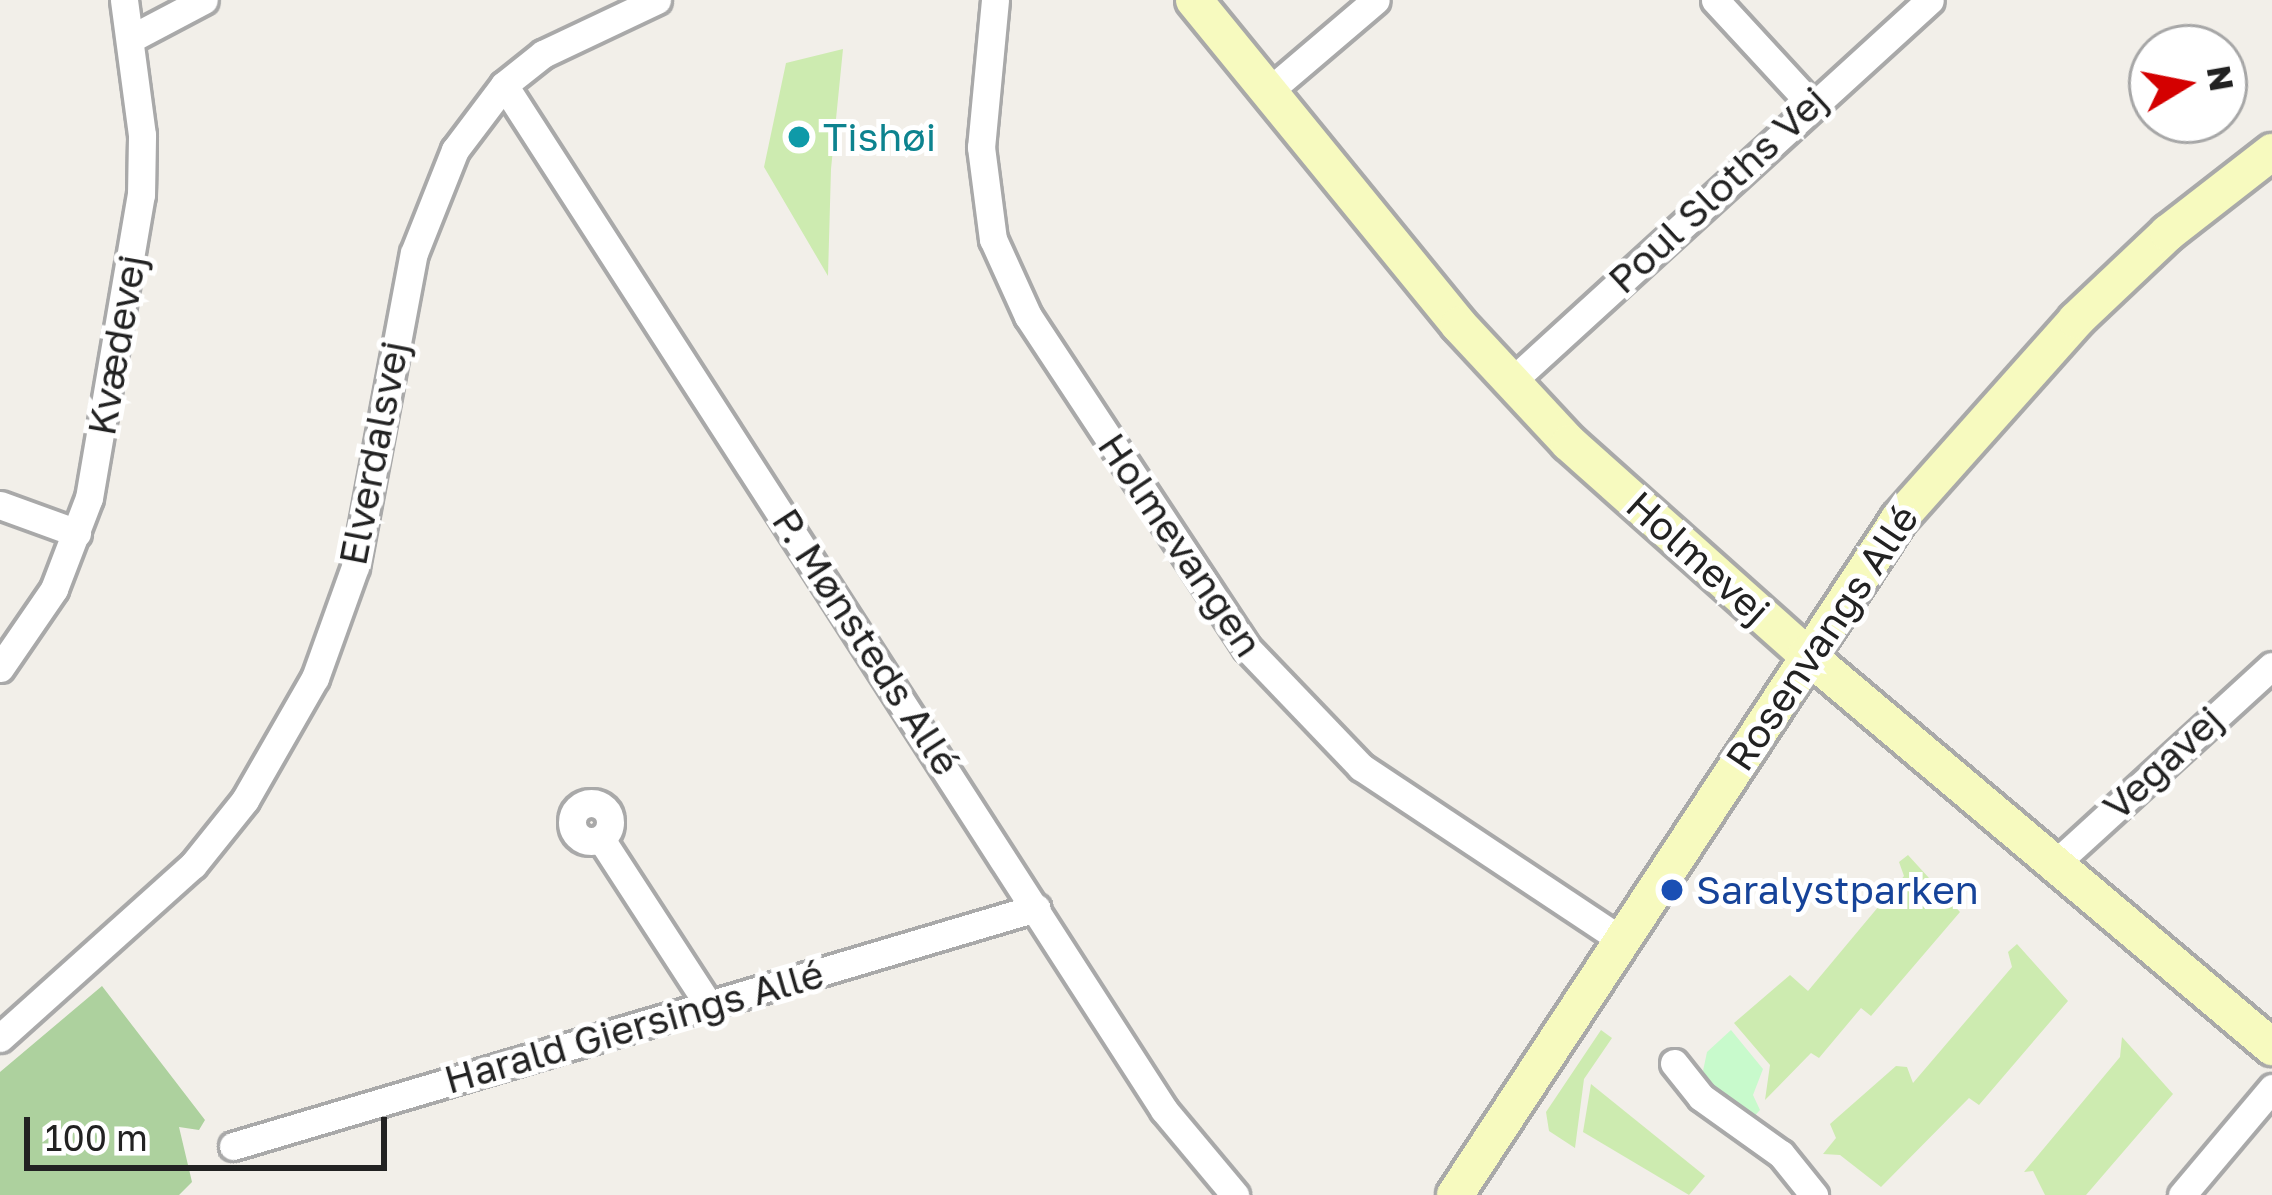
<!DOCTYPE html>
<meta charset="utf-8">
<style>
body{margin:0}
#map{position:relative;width:2272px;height:1195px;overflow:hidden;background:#f2efe9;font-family:"Golos Text",sans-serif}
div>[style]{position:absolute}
.grass>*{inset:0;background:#cdebb0}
.forest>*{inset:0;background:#add19e}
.park>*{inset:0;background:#c8facc}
.roads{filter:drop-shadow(3px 0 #a9a9a9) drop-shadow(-3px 0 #a9a9a9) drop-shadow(0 3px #a9a9a9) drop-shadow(0 -3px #a9a9a9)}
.street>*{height:27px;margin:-13.5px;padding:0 13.5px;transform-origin:13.5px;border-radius:13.5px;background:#fff}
.street>.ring{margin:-13.5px;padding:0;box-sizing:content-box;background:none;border:27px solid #fff;border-radius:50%}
.secondary>*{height:36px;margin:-18px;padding:0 18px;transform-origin:18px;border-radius:18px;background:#f7fabf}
.dots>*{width:33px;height:33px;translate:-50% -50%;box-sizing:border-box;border:6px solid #fff;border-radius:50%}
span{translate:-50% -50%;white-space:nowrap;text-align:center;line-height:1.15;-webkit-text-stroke:10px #fff;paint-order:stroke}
.culture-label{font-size:39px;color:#0d838f}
.left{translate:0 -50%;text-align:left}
.street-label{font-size:39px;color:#222}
.transit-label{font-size:39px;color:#164399}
.north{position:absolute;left:2128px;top:24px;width:120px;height:120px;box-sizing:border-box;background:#fff;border:3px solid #a7a7a7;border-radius:50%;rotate:80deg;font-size:33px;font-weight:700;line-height:48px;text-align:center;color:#222}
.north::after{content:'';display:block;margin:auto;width:42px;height:54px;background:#d40000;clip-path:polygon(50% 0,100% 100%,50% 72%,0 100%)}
.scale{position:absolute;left:24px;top:1117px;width:363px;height:54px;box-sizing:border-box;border:6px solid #222;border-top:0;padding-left:15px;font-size:36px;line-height:42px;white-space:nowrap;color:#222;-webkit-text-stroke:9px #fff;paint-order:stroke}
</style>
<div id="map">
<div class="grass">
<div style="clip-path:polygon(843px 49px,831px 169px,828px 276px,764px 167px,786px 63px)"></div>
<div style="clip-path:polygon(1908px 855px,1960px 912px,1871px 1016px,1861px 1008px,1819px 1058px,1811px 1053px,1765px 1100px,1770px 1065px,1734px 1023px,1790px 975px,1808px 991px,1904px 876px,1899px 862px)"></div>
<div style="clip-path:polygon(2017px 944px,2068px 1001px,1979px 1105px,1969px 1098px,1881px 1187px,1840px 1155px,1823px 1154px,1836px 1138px,1830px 1124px,1896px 1066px,1907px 1067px,1913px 1083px,2012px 967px,2008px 952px)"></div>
<div style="clip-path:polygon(1601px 1030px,1612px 1038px,1584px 1079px,1575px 1148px,1549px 1131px,1546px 1112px)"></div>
<div style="clip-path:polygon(2122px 1037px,2173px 1094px,2086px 1195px,2045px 1195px,2033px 1171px,2024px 1172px,2120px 1057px)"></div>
<div style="clip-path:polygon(1591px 1084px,1705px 1176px,1689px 1195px,1583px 1132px)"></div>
</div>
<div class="forest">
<div style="clip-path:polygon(102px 986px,205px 1120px,199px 1130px,179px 1127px,192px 1182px,179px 1195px,0 1195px,0 1072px)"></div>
</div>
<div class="park">
<div style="clip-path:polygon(1731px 1030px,1763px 1069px,1753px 1095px,1760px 1110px,1750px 1121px,1715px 1093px,1703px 1071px,1707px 1052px)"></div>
</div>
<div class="roads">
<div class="street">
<div style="left:995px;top:0;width:148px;rotate:95.4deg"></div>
<div style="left:981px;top:147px;width:93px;rotate:82.6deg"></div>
<div style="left:993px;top:239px;width:85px;rotate:65.6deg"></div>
<div style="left:1028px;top:316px;width:398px;rotate:56.6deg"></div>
<div style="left:1247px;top:648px;width:165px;rotate:46.2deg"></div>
<div style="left:1361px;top:767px;width:312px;rotate:33.6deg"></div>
<div style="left:1715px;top:0;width:142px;rotate:47.3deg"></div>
<div style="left:132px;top:38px;width:81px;rotate:-27.8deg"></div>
<div style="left:504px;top:85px;width:1219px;rotate:57.22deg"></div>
<div style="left:1164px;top:1110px;width:111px;rotate:50.1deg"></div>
<div style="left:1269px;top:91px;width:140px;rotate:-40.4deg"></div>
<div style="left:1510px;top:383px;width:568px;rotate:-42.36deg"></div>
<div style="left:0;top:505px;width:82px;rotate:20deg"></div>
<div style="left:0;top:668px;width:96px;rotate:-55.6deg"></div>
<div style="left:54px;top:589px;width:97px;rotate:-69deg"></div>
<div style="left:89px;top:498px;width:307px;rotate:-80.3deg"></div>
<div style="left:141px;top:195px;width:60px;rotate:-89deg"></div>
<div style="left:142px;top:135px;width:136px;rotate:-97.6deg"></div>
<div class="ring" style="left:572px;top:803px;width:11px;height:11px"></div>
<div style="left:601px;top:839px;width:198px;rotate:57deg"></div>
<div style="left:2056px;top:863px;width:292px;rotate:-42.4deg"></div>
<div style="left:0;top:1038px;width:259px;rotate:-41.9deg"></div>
<div style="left:193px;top:865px;width:83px;rotate:-51.3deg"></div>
<div style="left:245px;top:800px;width:141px;rotate:-60.2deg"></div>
<div style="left:315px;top:678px;width:118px;rotate:-70.2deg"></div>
<div style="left:355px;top:567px;width:319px;rotate:-79.4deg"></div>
<div style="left:414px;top:253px;width:111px;rotate:-68.3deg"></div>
<div style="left:455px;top:150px;width:81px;rotate:-53deg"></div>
<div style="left:504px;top:85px;width:50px;rotate:-38.5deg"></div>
<div style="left:543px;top:54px;width:126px;rotate:-25.3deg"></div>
<div style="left:1674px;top:1063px;width:43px;rotate:51.5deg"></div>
<div style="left:1701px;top:1097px;width:98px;rotate:35.5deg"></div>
<div style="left:1781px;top:1154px;width:53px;rotate:51.2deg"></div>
<div style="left:233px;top:1146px;width:838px;rotate:-16.51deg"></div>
<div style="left:2182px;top:1195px;width:140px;rotate:-49.9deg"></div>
</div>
<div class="secondary">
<div style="left:1194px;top:0;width:419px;rotate:50.8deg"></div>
<div style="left:1459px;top:325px;width:161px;rotate:47deg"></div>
<div style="left:1569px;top:443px;width:317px;rotate:41.7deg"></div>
<div style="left:1806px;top:654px;width:610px;rotate:40.14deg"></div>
<div style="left:1455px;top:1195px;width:809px;rotate:-56.7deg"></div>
<div style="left:1899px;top:519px;width:266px;rotate:-48.3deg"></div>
<div style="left:2076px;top:320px;width:127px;rotate:-43.4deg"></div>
<div style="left:2168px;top:233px;width:132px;rotate:-37.9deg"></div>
</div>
</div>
<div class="dots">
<div style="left:799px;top:137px;background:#0f9aa8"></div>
<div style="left:1672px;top:890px;background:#1a4fb4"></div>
</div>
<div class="culture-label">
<span class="left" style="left:823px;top:137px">Tishøi</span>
</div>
<div class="street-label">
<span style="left:1718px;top:190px;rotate:-43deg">Poul Sloths Vej</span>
<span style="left:117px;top:345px;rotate:-80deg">Kvædevej</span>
<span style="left:374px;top:453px;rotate:-79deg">Elverdalsvej</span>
<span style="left:1180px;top:545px;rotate:56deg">Holmevangen</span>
<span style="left:1698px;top:558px;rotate:42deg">Holmevej</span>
<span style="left:1822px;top:638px;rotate:-56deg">Rosenvangs Allé</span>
<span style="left:866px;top:642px;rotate:57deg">P. Mønsteds Allé</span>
<span style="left:2163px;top:763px;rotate:-43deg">Vegavej</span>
<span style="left:634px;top:1027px;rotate:-16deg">Harald Giersings Allé</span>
</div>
<div class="transit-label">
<span class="left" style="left:1696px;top:890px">Saralystparken</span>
</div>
<div class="north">N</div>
<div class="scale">100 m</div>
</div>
